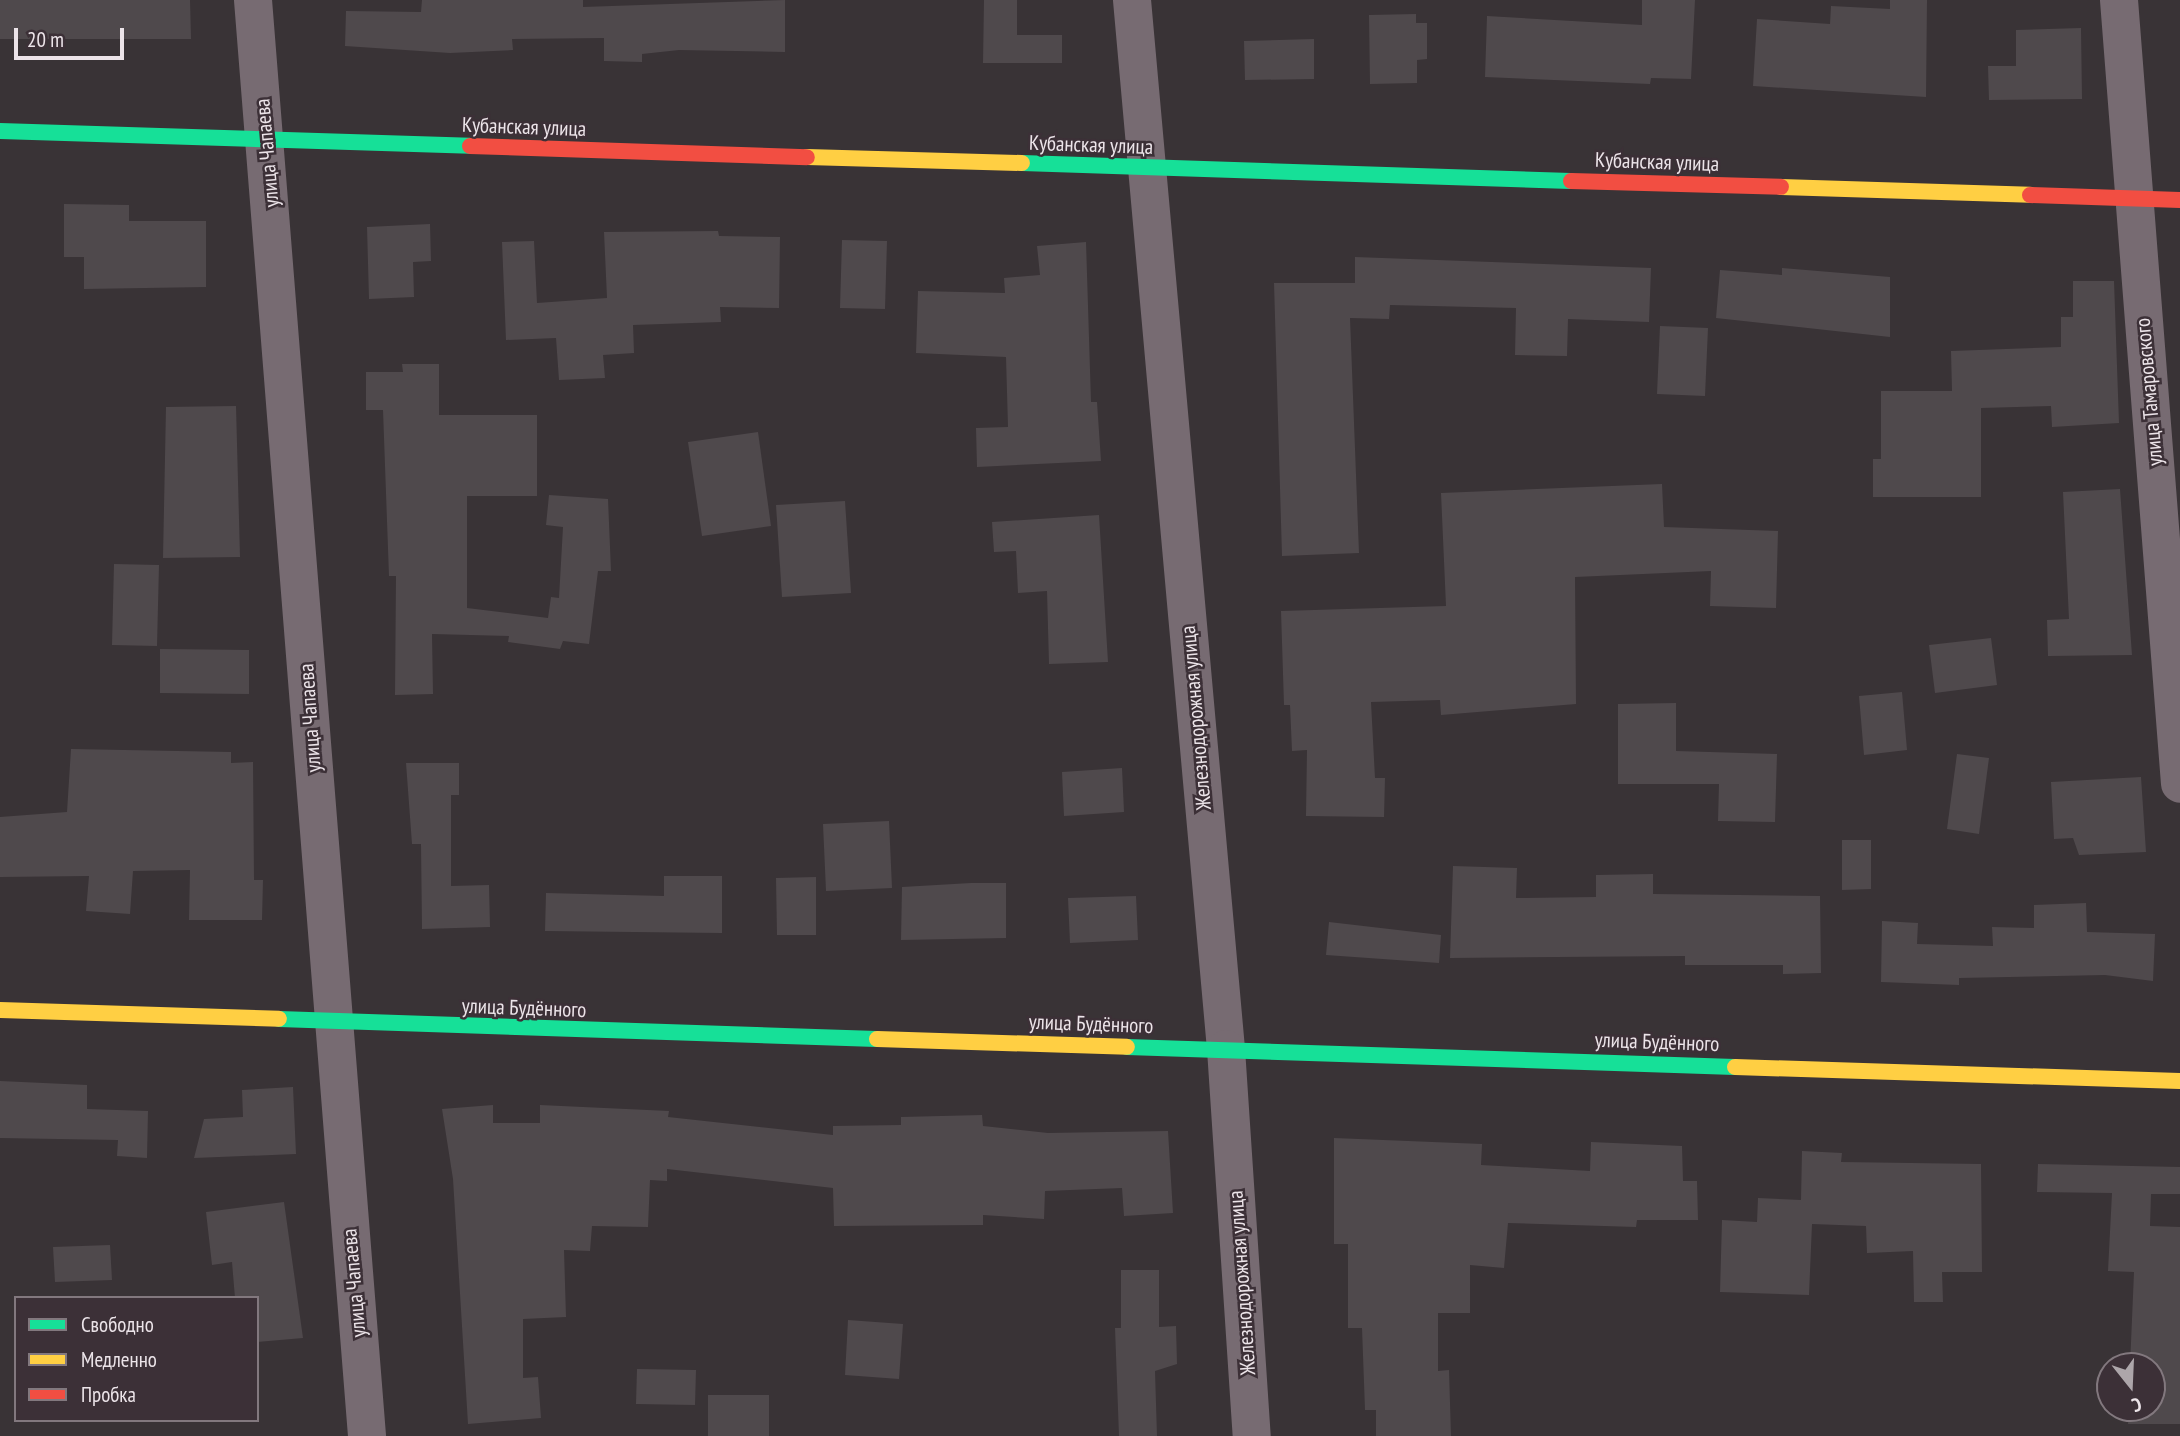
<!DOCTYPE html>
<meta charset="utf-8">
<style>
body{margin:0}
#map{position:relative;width:2180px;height:1436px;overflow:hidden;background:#393336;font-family:"PT Sans Narrow",sans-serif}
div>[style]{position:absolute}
.building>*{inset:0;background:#4f494c}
.street>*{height:38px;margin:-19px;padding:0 19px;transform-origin:19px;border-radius:19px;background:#776b72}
.fast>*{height:16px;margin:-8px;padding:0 8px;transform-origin:8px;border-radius:8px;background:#16e098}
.slow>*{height:16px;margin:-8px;padding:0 8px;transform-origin:8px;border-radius:8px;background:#ffcf43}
.jam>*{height:16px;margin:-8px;padding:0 8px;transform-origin:8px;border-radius:8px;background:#f24e42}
span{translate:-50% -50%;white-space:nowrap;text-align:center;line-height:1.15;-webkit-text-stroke:5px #3c3037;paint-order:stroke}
.street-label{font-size:21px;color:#ece4e9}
.legend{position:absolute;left:14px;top:1296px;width:245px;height:126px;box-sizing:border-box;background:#3c3037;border:2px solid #82787e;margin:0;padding:9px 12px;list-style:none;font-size:21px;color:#ece4e9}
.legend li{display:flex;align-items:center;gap:14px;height:35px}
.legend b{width:35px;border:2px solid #82787e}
.north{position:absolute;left:2096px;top:1352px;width:70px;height:70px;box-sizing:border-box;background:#3c3037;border:2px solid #82787e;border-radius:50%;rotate:162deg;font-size:19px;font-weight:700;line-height:28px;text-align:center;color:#ece4e9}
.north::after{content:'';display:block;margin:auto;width:24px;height:32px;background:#ada6aa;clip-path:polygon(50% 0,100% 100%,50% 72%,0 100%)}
.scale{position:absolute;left:14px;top:28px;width:110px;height:32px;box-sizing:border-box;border:4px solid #ece4e9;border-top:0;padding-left:9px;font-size:21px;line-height:24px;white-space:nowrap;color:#ece4e9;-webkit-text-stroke:5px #3c3037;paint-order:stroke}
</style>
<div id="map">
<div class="building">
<div style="clip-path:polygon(0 0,190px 0,191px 39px,0 39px)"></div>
<div style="clip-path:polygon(422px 0,583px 0,583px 7px,785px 0,785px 52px,679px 50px,642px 54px,642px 62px,604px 61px,604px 38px,512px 39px,513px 50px,450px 53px,345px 46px,346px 11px,421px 12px)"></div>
<div style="clip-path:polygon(984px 0,1017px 0,1017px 35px,1062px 35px,1062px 63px,983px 63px)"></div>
<div style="clip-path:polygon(1642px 0,1695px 0,1691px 79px,1651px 78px,1650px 84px,1485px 77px,1487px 16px,1642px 25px)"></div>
<div style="clip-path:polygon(1890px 0,1927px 0,1926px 97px,1753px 86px,1757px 19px,1830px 24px,1831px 6px,1890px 9px)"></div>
<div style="clip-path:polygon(1416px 14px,1416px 23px,1427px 23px,1427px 59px,1417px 60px,1417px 83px,1370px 84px,1369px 15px)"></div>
<div style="clip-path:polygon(2081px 28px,2082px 99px,1989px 100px,1988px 66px,2016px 66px,2016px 30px)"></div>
<div style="clip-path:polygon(1314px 39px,1314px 79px,1245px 80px,1244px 41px)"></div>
<div style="clip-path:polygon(64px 204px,129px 205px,129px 221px,206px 221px,206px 287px,84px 289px,84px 257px,64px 257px)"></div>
<div style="clip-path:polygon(430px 224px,431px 261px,413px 262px,414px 297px,369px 299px,367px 227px)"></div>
<div style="clip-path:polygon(718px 231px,719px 236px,780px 237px,779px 308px,720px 307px,721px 322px,633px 325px,634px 353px,603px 355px,605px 378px,559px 380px,556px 338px,506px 340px,502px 242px,534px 241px,537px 303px,607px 298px,604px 232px)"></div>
<div style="clip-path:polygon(842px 240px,887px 241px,885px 309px,840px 308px)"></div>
<div style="clip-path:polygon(1086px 242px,1091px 402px,1097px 402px,1101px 461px,977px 467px,976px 428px,1008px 427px,1006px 357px,916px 353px,918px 291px,1005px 293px,1004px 278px,1040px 275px,1037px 246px)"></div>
<div style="clip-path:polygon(1355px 257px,1651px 268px,1649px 322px,1568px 319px,1567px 356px,1515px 355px,1516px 308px,1390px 305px,1389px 319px,1350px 318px,1359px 553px,1282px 556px,1274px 283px,1355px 283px)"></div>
<div style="clip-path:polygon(1782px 268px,1890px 277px,1890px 337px,1716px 318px,1720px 270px,1782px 275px)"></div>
<div style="clip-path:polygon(2073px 281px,2114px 281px,2119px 423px,2052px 427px,2051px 406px,1981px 408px,1981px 497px,1873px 497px,1873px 459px,1881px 459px,1881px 391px,1952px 391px,1951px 351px,2061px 347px,2061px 317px,2073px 317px)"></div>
<div style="clip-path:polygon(1660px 326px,1708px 328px,1705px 396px,1657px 394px)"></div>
<div style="clip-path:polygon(402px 364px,439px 364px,439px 415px,537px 415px,537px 496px,467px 496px,467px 608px,548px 618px,551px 597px,559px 598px,563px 527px,546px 525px,549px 495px,608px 499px,611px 571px,598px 571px,589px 644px,563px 641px,560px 649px,508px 642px,509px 636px,432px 634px,433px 694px,395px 695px,396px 576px,389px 576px,383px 410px,366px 410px,366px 372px,403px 372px)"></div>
<div style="clip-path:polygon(236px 406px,240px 557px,163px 558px,166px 407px)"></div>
<div style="clip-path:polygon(758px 432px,771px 526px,702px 536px,688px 442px)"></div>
<div style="clip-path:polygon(1662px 484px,1664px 527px,1778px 531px,1776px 608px,1710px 606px,1711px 571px,1575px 577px,1576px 704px,1441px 715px,1440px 700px,1371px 702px,1375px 778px,1385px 778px,1384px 817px,1306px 816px,1307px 750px,1292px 751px,1290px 705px,1284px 705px,1281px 611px,1446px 606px,1441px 493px)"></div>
<div style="clip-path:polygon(2120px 489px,2132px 655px,2048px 656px,2047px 620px,2069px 619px,2063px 492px)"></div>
<div style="clip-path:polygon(845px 501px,851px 593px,782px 597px,776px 505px)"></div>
<div style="clip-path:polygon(1099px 515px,1108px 662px,1049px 664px,1047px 591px,1018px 593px,1016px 551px,994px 552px,992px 522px)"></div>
<div style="clip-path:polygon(114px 564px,159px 565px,157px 646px,112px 645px)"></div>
<div style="clip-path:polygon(1991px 638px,1997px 685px,1935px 693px,1929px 645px)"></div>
<div style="clip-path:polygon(160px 649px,249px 650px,249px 694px,160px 693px)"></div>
<div style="clip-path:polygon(1902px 692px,1907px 750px,1864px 755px,1859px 696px)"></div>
<div style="clip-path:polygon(1676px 703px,1676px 751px,1777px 754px,1775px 822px,1718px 821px,1719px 784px,1618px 784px,1618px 704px)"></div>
<div style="clip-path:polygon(71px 749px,231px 752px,231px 763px,253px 762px,254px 880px,263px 880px,262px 920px,189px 920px,190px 870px,133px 871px,130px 914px,86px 911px,89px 876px,0 877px,0 817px,67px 812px)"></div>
<div style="clip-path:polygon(1957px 754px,1989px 758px,1979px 834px,1947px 829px)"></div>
<div style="clip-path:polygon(406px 763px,459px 763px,459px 795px,451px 795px,451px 886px,489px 885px,490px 927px,422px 929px,421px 844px,412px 844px)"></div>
<div style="clip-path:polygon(1122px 768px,1124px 812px,1064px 816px,1062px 772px)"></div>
<div style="clip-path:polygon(2141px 777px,2146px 852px,2079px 855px,2073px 838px,2054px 839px,2051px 782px)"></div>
<div style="clip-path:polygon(889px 821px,892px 888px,826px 891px,823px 824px)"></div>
<div style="clip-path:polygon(1842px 840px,1871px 840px,1871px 889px,1842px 890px)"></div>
<div style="clip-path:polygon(1453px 866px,1517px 868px,1516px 898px,1596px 897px,1596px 875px,1653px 874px,1653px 894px,1820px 896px,1821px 973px,1783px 974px,1783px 965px,1685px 965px,1685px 956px,1450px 958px)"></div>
<div style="clip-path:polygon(664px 876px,722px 876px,722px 933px,545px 931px,546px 893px,664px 896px)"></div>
<div style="clip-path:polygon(816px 877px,816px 935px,777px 935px,776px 878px)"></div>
<div style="clip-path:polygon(971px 883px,1006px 883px,1006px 938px,901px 940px,902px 887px)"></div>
<div style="clip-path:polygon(1136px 896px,1138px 940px,1070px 943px,1068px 898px)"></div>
<div style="clip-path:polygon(2086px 903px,2087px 932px,2155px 934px,2153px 981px,2105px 975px,1959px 978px,1959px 985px,1881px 982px,1882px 921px,1918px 923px,1917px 944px,1993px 946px,1992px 927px,2034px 928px,2034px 905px)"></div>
<div style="clip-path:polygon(1329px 922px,1441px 935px,1439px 963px,1326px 955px)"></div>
<div style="clip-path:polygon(0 1081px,87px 1085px,87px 1109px,148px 1111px,147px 1158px,117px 1156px,118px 1140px,0 1138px)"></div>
<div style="clip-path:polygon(293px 1087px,296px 1154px,194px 1158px,204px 1119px,243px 1117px,242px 1090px)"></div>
<div style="clip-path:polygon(493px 1105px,493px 1123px,540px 1123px,540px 1105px,669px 1111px,668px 1117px,833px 1135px,833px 1126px,901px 1125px,901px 1117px,982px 1115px,983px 1126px,1048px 1133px,1168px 1131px,1173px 1213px,1124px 1216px,1122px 1188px,1045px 1191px,1044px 1219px,983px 1215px,983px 1225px,834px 1226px,833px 1188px,667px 1169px,667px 1181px,650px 1180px,648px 1227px,592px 1226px,590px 1251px,564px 1250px,566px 1317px,523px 1319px,523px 1378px,538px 1377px,541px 1418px,468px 1424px,453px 1179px,442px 1109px)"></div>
<div style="clip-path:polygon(1334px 1138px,1482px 1144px,1481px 1165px,1590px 1171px,1591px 1142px,1682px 1146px,1683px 1181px,1697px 1181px,1698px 1220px,1637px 1220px,1636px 1227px,1508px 1223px,1504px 1268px,1470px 1265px,1470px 1313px,1438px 1313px,1438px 1371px,1449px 1370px,1451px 1436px,1376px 1436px,1376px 1410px,1365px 1410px,1362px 1328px,1348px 1328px,1348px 1244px,1334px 1244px)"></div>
<div style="clip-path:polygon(1802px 1151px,1842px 1153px,1841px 1162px,1981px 1164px,1982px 1272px,1942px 1272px,1943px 1302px,1914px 1302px,1913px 1251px,1867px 1253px,1866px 1226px,1812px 1224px,1809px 1295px,1720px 1292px,1722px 1220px,1757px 1222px,1758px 1198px,1801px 1200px)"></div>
<div style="clip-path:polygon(2038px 1164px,2180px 1167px,2180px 1194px,2151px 1194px,2150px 1226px,2180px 1227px,2180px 1424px,2128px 1424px,2129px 1408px,2152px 1408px,2152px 1366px,2130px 1366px,2134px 1272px,2108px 1271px,2112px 1193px,2037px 1192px)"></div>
<div style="clip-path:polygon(284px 1202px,303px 1338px,257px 1342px,257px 1298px,235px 1298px,232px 1262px,212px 1265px,206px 1212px)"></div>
<div style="clip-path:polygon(110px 1245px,112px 1280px,55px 1282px,53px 1247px)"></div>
<div style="clip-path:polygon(1121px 1270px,1159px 1270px,1159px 1327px,1176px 1326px,1177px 1364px,1155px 1371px,1157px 1436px,1119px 1436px,1115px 1328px,1121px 1328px)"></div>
<div style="clip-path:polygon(848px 1320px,903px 1324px,899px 1379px,845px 1375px)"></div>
<div style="clip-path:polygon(637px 1369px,696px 1370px,695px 1405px,636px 1404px)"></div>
<div style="clip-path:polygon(708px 1395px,769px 1395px,769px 1436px,708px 1436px)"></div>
</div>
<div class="street">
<div style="left:253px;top:0;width:1441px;rotate:85.46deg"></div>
<div style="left:1132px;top:0;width:1053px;rotate:84.88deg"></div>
<div style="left:1226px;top:1049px;width:388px;rotate:86.2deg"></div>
<div style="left:2119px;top:0;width:786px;rotate:85.55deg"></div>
</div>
<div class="fast">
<div style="left:0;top:131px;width:470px;rotate:1.8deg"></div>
<div style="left:1022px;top:163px;width:549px;rotate:1.88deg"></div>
<div style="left:279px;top:1019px;width:598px;rotate:1.92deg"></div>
<div style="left:1127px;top:1047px;width:608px;rotate:1.88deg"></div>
</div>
<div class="slow">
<div style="left:807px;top:157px;width:215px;rotate:1.6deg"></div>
<div style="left:1781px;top:187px;width:249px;rotate:1.8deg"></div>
<div style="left:0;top:1010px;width:279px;rotate:1.8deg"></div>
<div style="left:877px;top:1039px;width:250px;rotate:1.8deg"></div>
<div style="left:1735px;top:1067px;width:445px;rotate:1.8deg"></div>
</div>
<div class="jam">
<div style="left:470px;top:146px;width:337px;rotate:1.9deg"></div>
<div style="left:1571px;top:181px;width:210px;rotate:1.6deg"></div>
<div style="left:2030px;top:195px;width:150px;rotate:1.9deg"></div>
</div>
<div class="street-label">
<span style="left:524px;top:127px;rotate:2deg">Кубанская улица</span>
<span style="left:1091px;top:145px;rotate:2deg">Кубанская улица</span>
<span style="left:267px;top:153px;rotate:-95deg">улица Чапаева</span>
<span style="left:1657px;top:162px;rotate:2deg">Кубанская улица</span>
<span style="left:2149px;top:392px;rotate:-95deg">улица Тамаровского</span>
<span style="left:310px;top:718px;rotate:-94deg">улица Чапаева</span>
<span style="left:1196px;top:718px;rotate:-95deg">Железнодорожная улица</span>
<span style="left:524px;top:1008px;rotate:2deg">улица Будённого</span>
<span style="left:1091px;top:1024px;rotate:2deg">улица Будённого</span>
<span style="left:1657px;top:1042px;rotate:2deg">улица Будённого</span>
<span style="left:354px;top:1283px;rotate:-95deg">улица Чапаева</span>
<span style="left:1242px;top:1283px;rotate:-94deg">Железнодорожная улица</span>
</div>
<ul class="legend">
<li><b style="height:9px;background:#16e098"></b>Свободно</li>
<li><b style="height:9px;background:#ffcf43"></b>Медленно</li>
<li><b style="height:9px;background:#f24e42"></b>Пробка</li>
</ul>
<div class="north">С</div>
<div class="scale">20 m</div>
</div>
